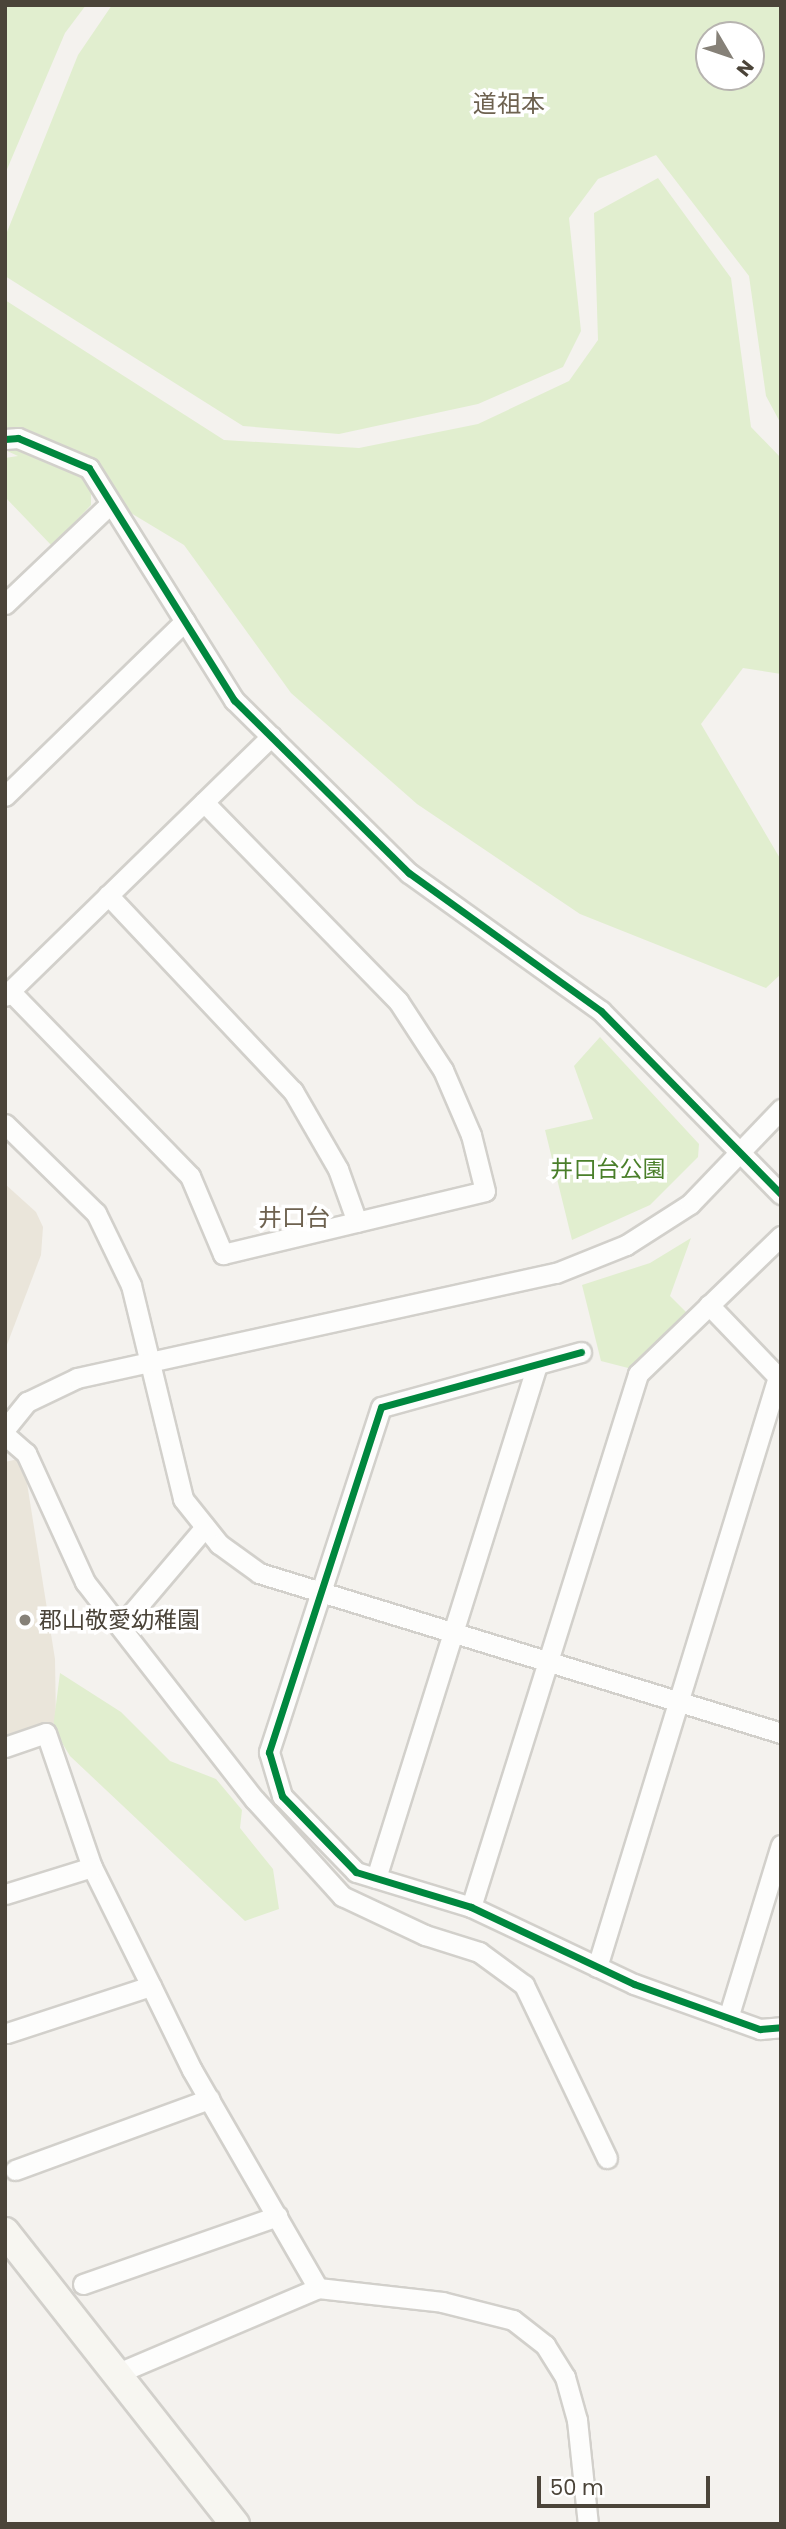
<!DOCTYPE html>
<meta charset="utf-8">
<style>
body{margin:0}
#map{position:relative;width:786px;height:2529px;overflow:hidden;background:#f4f2ee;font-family:Poppins,"Noto Sans JP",sans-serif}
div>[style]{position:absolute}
.education>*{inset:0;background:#eae5da}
.green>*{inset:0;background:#e1eecf}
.roads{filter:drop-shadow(2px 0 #d2d0cb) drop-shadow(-2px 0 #d2d0cb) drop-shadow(0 2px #d2d0cb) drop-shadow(0 -2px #d2d0cb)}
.street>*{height:19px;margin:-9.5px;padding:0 9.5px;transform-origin:9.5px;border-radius:9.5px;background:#fdfdfc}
.secondary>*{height:28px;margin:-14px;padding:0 14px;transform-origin:14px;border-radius:14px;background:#f7f6f1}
.cycleway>*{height:7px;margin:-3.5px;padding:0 3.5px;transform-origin:3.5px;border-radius:3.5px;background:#00873e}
.dots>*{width:19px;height:19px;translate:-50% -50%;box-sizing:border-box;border:4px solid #fff;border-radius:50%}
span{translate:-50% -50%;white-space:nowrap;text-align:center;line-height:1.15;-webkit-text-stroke:7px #fff;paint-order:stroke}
.park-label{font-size:23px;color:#4a7f2a}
.poi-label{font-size:23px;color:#4b4439}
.left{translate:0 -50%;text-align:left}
.neighbourhood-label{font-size:24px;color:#6e6250}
.frame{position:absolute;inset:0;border:7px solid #4b4439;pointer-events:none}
.north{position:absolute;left:695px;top:21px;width:70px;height:70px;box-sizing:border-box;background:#fff;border:2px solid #b7b4b0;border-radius:50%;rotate:129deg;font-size:19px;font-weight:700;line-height:28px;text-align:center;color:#4b4439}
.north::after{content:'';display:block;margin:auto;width:24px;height:32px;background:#868178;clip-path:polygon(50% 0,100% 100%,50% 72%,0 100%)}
.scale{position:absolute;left:537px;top:2476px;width:173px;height:32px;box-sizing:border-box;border:4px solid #4b4439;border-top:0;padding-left:9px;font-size:21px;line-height:24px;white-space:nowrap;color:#4b4439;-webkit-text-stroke:5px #fff;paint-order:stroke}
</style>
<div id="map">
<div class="education">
<div style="clip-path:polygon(5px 1184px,36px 1212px,43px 1227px,41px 1255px,5px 1350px)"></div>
<div style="clip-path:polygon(23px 1458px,55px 1659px,56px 1722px,5px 1741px,5px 1462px)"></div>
</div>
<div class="green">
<div style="clip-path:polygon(5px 5px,86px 5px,65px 33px,5px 174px)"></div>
<div style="clip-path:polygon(evenodd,112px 5px,781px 5px,781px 424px,766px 396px,749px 276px,656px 155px,598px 179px,569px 218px,581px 331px,563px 367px,478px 404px,339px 434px,243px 426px,5px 276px,5px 237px,78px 55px,112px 5px,751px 35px,751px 77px,709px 77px,709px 35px,751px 35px)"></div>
<div style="clip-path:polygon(658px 178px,731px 278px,751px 427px,781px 458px,781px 674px,743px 668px,701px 724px,781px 860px,781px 974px,766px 988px,580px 914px,417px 804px,291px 693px,184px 545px,91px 489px,91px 505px,52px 546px,5px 497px,5px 458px,18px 456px,5px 450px,5px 300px,224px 440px,359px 448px,478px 424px,569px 381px,598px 340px,594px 213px)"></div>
<div style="clip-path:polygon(600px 1037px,699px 1144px,698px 1157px,650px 1205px,572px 1240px,545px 1130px,593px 1119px,574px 1066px)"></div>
<div style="clip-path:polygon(691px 1238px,670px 1296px,688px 1314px,632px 1369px,601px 1361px,582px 1285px,650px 1263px)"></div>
<div style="clip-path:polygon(60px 1673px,121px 1712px,170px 1761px,216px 1779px,242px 1810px,240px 1828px,273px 1869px,279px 1909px,245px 1921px,70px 1756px,53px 1728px)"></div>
</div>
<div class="roads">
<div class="street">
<div style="left:5px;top:439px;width:13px;rotate:-4deg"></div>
<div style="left:18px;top:438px;width:77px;rotate:22.9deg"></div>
<div style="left:89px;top:468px;width:274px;rotate:58deg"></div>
<div style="left:234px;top:700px;width:246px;rotate:44.7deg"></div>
<div style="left:409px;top:873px;width:236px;rotate:35.7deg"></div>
<div style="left:601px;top:1011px;width:257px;rotate:45.5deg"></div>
<div style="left:5px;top:604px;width:146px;rotate:-43.6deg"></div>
<div style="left:5px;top:796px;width:251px;rotate:-44.2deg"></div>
<div style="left:108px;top:895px;width:270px;rotate:46.7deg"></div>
<div style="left:293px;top:1091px;width:90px;rotate:60deg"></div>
<div style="left:338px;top:1169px;width:56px;rotate:70.3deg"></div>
<div style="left:10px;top:991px;width:258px;rotate:45.8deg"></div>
<div style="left:190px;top:1176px;width:85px;rotate:67.1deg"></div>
<div style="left:223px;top:1254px;width:269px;rotate:-13.5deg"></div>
<div style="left:485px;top:1191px;width:58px;rotate:-104deg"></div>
<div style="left:471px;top:1135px;width:71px;rotate:-113.3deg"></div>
<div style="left:443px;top:1070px;width:82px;rotate:-123.1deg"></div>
<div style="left:398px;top:1001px;width:278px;rotate:-134.3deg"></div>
<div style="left:5px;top:996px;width:372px;rotate:-44.3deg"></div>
<div style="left:5px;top:1124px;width:127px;rotate:44.4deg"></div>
<div style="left:96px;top:1213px;width:80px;rotate:64.1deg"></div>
<div style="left:131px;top:1285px;width:220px;rotate:76.3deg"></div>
<div style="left:183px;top:1499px;width:58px;rotate:51.3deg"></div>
<div style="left:219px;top:1544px;width:49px;rotate:35.9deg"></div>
<div style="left:259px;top:1573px;width:546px;rotate:17.04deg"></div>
<div style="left:581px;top:1352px;width:207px;rotate:164.6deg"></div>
<div style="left:381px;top:1407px;width:363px;rotate:108deg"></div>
<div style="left:269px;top:1752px;width:46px;rotate:73.5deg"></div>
<div style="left:282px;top:1796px;width:106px;rotate:45.8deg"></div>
<div style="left:356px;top:1872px;width:120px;rotate:16.9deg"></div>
<div style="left:471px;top:1907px;width:180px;rotate:25.3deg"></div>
<div style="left:634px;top:1984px;width:134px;rotate:19.7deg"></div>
<div style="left:760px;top:2029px;width:21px;rotate:-5deg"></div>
<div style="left:5px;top:1429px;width:35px;rotate:-51deg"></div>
<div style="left:27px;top:1402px;width:55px;rotate:-25.6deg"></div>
<div style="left:77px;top:1378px;width:490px;rotate:-12.4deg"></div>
<div style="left:556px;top:1273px;width:75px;rotate:-21.8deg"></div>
<div style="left:626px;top:1245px;width:76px;rotate:-32.6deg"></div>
<div style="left:690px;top:1204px;width:132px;rotate:-46.2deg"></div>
<div style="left:5px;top:1435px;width:28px;rotate:41deg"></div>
<div style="left:26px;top:1453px;width:142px;rotate:65.4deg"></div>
<div style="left:85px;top:1582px;width:276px;rotate:52.1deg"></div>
<div style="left:255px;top:1800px;width:130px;rotate:47.8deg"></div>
<div style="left:342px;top:1896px;width:92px;rotate:25.2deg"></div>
<div style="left:425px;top:1935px;width:57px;rotate:17.5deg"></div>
<div style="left:479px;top:1952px;width:56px;rotate:36.3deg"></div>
<div style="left:524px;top:1985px;width:192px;rotate:64.4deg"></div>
<div style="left:121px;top:1626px;width:130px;rotate:-49.7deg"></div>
<div style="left:5px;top:1747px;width:43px;rotate:-18.9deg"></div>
<div style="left:46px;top:1733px;width:142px;rotate:71.1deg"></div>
<div style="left:92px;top:1867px;width:133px;rotate:63.6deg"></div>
<div style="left:151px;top:1986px;width:93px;rotate:64deg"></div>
<div style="left:192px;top:2070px;width:252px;rotate:60deg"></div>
<div style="left:376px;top:1878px;width:538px;rotate:-72.58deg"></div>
<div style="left:5px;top:1894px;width:91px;rotate:-17.2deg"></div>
<div style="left:471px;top:1907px;width:559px;rotate:-72.6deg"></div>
<div style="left:638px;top:1374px;width:199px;rotate:-44deg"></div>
<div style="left:597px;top:1967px;width:617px;rotate:-72.95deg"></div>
<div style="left:778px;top:1377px;width:100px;rotate:-133.8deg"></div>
<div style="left:728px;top:2018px;width:181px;rotate:-73deg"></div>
<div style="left:7px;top:2033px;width:151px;rotate:-18.1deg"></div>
<div style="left:15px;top:2170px;width:207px;rotate:-20.1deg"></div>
<div style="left:83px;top:2284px;width:206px;rotate:-19.3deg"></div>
<div style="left:118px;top:2373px;width:217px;rotate:-23deg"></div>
<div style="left:318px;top:2288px;width:125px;rotate:6.4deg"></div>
<div style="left:442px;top:2302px;width:73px;rotate:14.2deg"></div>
<div style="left:513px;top:2320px;width:41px;rotate:38deg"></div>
<div style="left:545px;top:2345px;width:38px;rotate:58deg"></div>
<div style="left:565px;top:2377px;width:45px;rotate:74.4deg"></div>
<div style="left:577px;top:2420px;width:105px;rotate:84deg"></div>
</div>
<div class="secondary">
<div style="left:5px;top:2232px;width:372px;rotate:51.8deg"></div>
</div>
</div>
<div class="cycleway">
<div style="left:5px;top:439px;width:13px;rotate:-4deg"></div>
<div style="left:18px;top:438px;width:77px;rotate:22.9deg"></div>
<div style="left:89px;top:468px;width:274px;rotate:58deg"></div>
<div style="left:234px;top:700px;width:246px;rotate:44.7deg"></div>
<div style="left:409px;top:873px;width:236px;rotate:35.7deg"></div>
<div style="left:601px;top:1011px;width:257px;rotate:45.5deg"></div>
<div style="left:581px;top:1352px;width:207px;rotate:164.6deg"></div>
<div style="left:381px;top:1407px;width:363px;rotate:108deg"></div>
<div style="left:269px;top:1752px;width:46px;rotate:73.5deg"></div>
<div style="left:282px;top:1796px;width:106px;rotate:45.8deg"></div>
<div style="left:356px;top:1872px;width:120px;rotate:16.9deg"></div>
<div style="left:471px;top:1907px;width:180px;rotate:25.3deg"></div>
<div style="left:634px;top:1984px;width:134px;rotate:19.7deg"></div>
<div style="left:760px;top:2029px;width:21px;rotate:-5deg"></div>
</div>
<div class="dots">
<div style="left:25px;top:1620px;background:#868178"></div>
</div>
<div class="park-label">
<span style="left:608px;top:1169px">井口台公園</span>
</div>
<div class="poi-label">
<span class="left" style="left:39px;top:1620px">郡山敬愛幼稚園</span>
</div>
<div class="neighbourhood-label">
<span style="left:509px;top:104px">道祖本</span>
<span style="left:294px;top:1218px">井口台</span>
</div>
<div class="frame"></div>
<div class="north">N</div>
<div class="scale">50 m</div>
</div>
